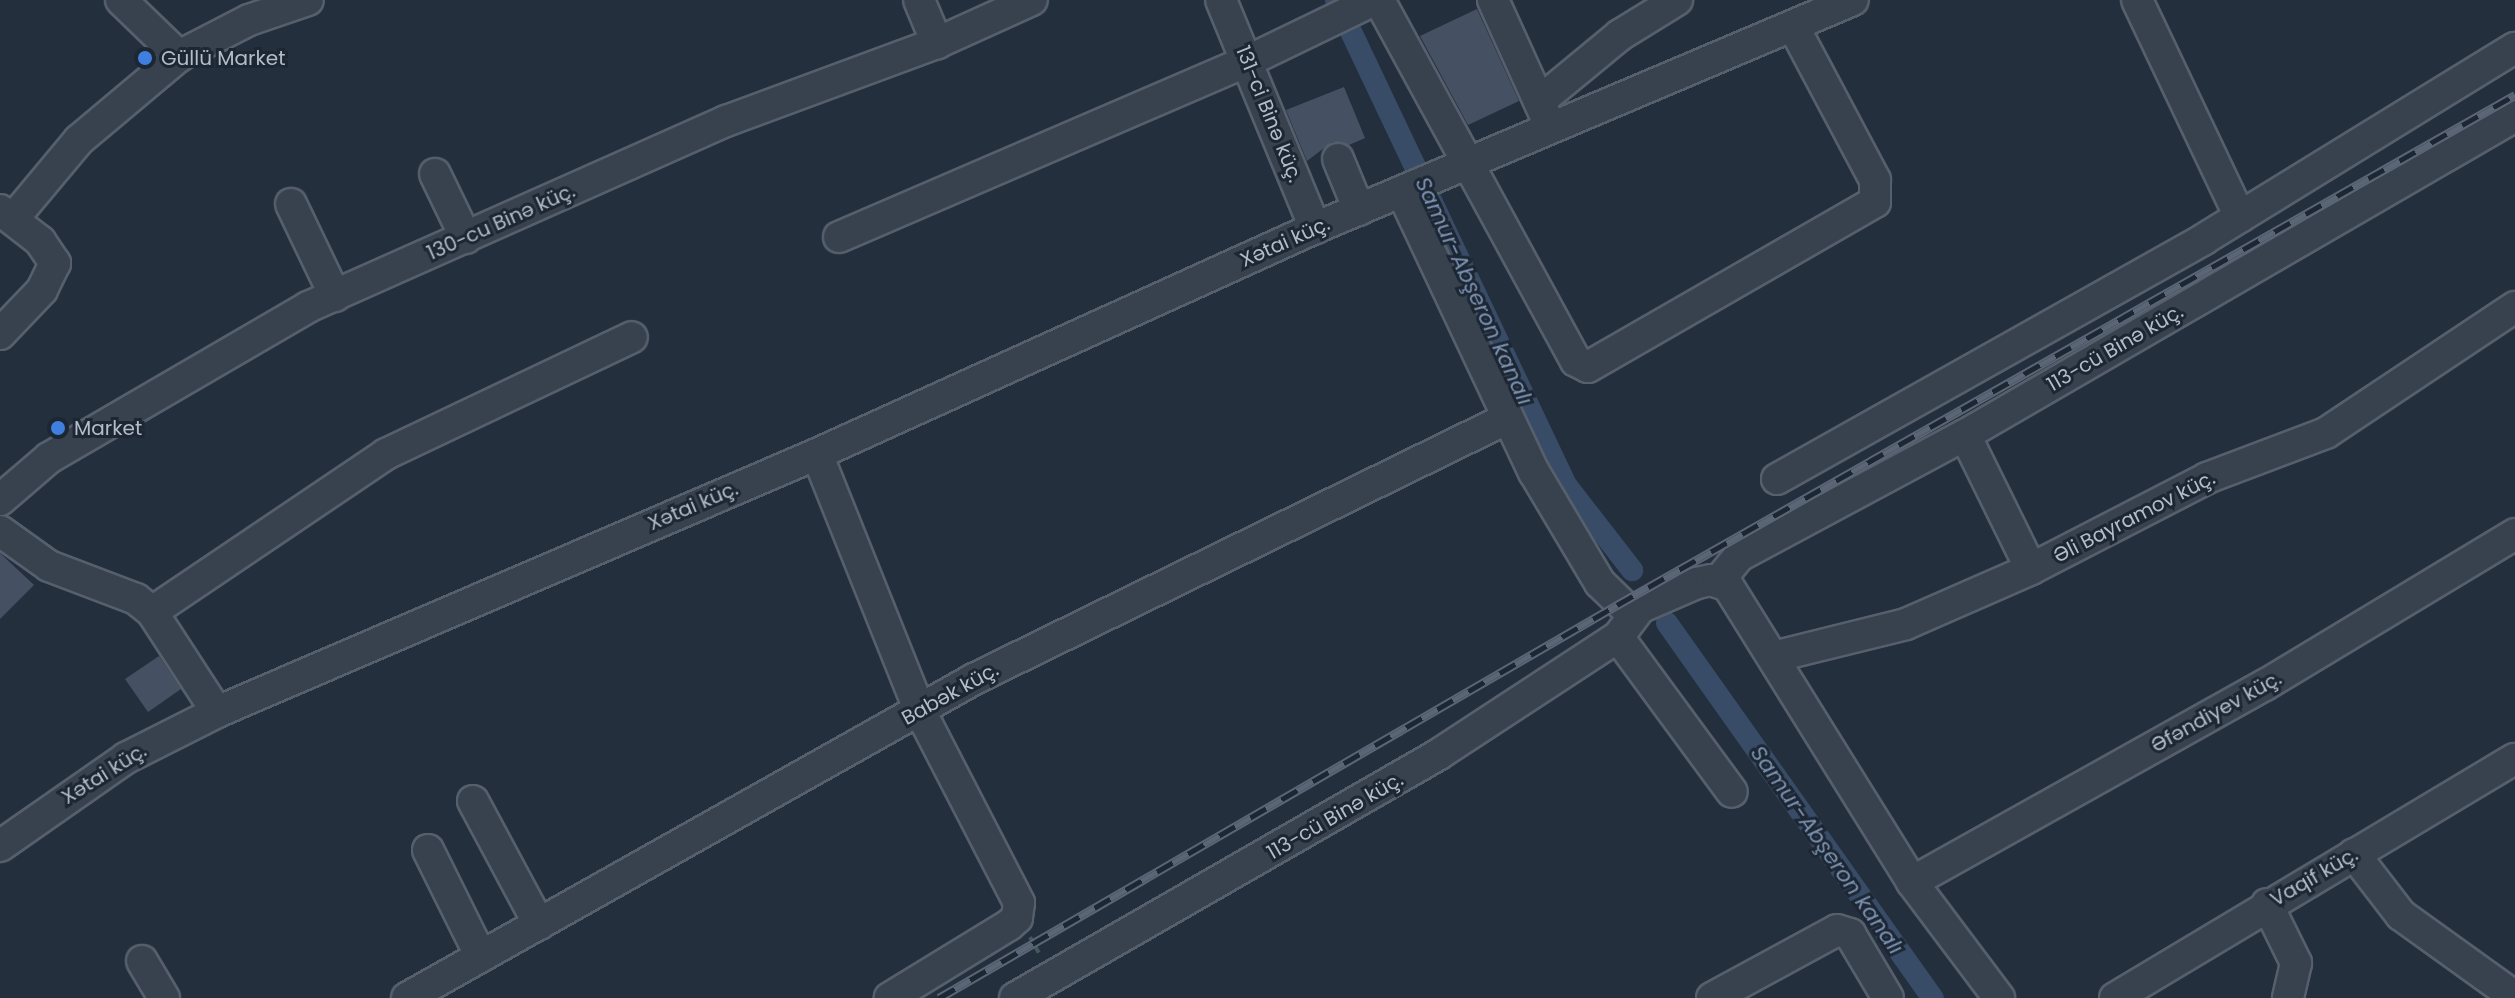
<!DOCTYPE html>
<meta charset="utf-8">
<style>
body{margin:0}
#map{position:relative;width:2515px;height:998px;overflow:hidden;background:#242f3e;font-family:Poppins,sans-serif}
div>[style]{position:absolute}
.canal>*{height:22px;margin:-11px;padding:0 11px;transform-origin:11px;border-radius:11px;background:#394c67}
.building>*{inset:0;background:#455162}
.path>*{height:4px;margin-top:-2px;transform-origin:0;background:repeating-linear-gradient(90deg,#44595c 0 6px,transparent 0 12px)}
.roads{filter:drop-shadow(2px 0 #565f6c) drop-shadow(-2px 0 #565f6c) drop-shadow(0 2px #565f6c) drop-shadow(0 -2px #565f6c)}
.minor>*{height:30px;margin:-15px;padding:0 15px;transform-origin:15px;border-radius:15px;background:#38414e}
.rail>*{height:9px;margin-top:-4.5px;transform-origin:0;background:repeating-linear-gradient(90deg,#1d2633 0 18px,#5a6575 0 36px);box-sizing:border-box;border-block:2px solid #5a6575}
.dots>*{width:22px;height:22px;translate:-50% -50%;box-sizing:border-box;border:4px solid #1d2633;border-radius:50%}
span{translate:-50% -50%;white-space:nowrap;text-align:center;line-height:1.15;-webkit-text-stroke:6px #1d2633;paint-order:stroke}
.poi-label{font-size:20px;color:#b4bcc9}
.left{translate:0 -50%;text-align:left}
.street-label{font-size:20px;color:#b4bcc9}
.water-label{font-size:22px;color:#7c92b1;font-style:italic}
</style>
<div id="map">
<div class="canal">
<div style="left:1336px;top:0;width:537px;rotate:64.63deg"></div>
<div style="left:1566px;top:485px;width:108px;rotate:52.2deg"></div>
<div style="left:1667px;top:623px;width:460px;rotate:54.7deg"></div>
</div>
<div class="building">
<div style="clip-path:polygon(1477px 9px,1519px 101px,1468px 125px,1420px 36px)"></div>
<div style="clip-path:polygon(1344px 87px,1365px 138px,1349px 145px,1332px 142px,1307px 161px,1286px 110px)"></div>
<div style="clip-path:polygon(0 553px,34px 585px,0 619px)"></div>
<div style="clip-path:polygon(159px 656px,181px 689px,148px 712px,125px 679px)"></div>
</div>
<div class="path">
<div style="left:1030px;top:937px;width:23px;rotate:61deg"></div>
</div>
<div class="roads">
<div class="minor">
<div style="left:121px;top:0;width:81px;rotate:44deg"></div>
<div style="left:919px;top:0;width:47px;rotate:67.3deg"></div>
<div style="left:1221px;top:0;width:247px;rotate:67.6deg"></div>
<div style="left:1379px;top:0;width:411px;rotate:61.4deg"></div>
<div style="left:1576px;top:361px;width:13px;rotate:27deg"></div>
<div style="left:1588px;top:367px;width:331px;rotate:-29.9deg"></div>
<div style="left:1875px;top:202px;width:22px;rotate:-90deg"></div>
<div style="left:1875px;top:180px;width:174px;rotate:-118deg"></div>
<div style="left:1493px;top:0;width:128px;rotate:65.6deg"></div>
<div style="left:2137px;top:0;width:240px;rotate:64.6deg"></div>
<div style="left:1540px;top:101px;width:104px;rotate:-39.5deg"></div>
<div style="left:1620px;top:35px;width:67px;rotate:-31.6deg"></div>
<div style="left:1338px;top:159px;width:55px;rotate:67.6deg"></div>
<div style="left:435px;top:174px;width:71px;rotate:64.2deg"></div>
<div style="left:1402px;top:192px;width:310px;rotate:64.8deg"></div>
<div style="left:1534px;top:472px;width:129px;rotate:59.3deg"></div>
<div style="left:1600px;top:583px;width:42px;rotate:44deg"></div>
<div style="left:1630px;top:612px;width:73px;rotate:-23.4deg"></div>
<div style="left:1697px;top:583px;width:14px;rotate:-12deg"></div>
<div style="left:1711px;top:580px;width:18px;rotate:19deg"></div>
<div style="left:1728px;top:586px;width:349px;rotate:58.1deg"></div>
<div style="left:1912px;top:882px;width:145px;rotate:53.1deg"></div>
<div style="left:291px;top:204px;width:102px;rotate:64.4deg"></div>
<div style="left:0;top:210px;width:51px;rotate:37.8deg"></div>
<div style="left:40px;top:241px;width:27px;rotate:56deg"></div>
<div style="left:55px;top:263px;width:30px;rotate:116deg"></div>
<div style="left:42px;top:290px;width:61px;rotate:133.7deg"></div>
<div style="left:13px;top:219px;width:103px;rotate:-50.1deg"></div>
<div style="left:79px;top:140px;width:131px;rotate:-40deg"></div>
<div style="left:179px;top:56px;width:79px;rotate:-27.2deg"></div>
<div style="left:249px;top:20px;width:62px;rotate:-18.7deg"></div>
<div style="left:839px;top:237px;width:445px;rotate:-23.3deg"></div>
<div style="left:1248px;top:61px;width:140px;rotate:-25.8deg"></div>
<div style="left:1965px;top:435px;width:149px;rotate:63.8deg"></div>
<div style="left:817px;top:454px;width:275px;rotate:68.2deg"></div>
<div style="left:919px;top:709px;width:218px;rotate:62.7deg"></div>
<div style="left:1019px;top:903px;width:15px;rotate:98deg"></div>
<div style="left:1017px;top:918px;width:11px;rotate:139deg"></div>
<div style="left:1009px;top:925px;width:140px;rotate:148.5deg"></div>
<div style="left:1777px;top:479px;width:490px;rotate:-29.3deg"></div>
<div style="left:2204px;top:239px;width:365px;rotate:-31.6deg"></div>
<div style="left:0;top:500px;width:65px;rotate:-40.6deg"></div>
<div style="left:49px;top:458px;width:300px;rotate:-30.2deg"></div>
<div style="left:308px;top:307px;width:458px;rotate:-24deg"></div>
<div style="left:726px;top:121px;width:225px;rotate:-20.3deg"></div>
<div style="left:937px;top:43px;width:104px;rotate:-24.4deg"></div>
<div style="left:0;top:531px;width:60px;rotate:35.5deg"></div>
<div style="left:49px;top:566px;width:93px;rotate:20.8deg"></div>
<div style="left:136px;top:599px;width:21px;rotate:39deg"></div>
<div style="left:152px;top:612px;width:119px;rotate:57deg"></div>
<div style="left:1718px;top:582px;width:33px;rotate:-51deg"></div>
<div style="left:1739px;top:556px;width:256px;rotate:-28.2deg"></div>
<div style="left:1965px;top:435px;width:636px;rotate:-30.11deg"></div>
<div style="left:152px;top:612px;width:282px;rotate:-34deg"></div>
<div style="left:386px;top:454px;width:272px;rotate:-25.4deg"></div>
<div style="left:1618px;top:637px;width:192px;rotate:53.7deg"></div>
<div style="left:1773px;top:657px;width:137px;rotate:-13.9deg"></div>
<div style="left:1906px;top:624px;width:137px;rotate:-23.7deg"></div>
<div style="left:2031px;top:569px;width:198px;rotate:-27.3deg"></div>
<div style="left:2207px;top:478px;width:127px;rotate:-20.7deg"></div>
<div style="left:2326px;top:433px;width:227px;rotate:-33.7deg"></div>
<div style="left:473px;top:801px;width:140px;rotate:61.8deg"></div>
<div style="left:0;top:846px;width:154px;rotate:-34.9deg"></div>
<div style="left:126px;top:758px;width:102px;rotate:-26.8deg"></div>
<div style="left:217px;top:712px;width:653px;rotate:-23.27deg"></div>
<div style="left:817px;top:454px;width:547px;rotate:-24.41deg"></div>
<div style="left:1315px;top:228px;width:584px;rotate:-22.97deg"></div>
<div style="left:428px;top:850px;width:119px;rotate:63.6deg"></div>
<div style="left:2354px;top:854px;width:77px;rotate:52.4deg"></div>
<div style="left:2401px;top:915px;width:140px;rotate:35.7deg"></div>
<div style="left:1912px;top:882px;width:404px;rotate:-29.2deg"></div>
<div style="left:2265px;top:685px;width:292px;rotate:-31.1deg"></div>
<div style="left:2267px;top:904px;width:66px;rotate:63.8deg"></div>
<div style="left:2296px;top:963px;width:36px;rotate:103deg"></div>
<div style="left:142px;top:961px;width:43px;rotate:59.3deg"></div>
<div style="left:407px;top:998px;width:651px;rotate:-29.36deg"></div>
<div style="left:974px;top:679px;width:594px;rotate:-26.05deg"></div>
<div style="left:1015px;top:998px;width:489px;rotate:-29.9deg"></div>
<div style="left:1439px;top:754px;width:214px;rotate:-33.2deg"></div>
<div style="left:1618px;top:637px;width:31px;rotate:-53deg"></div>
<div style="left:1712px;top:998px;width:142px;rotate:-28.5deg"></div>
<div style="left:1837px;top:930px;width:14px;rotate:17deg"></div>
<div style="left:1850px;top:934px;width:74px;rotate:59.3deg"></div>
<div style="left:2115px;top:998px;width:466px;rotate:-30.9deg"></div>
</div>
</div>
<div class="rail">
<div style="left:939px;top:998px;width:784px;rotate:-30.1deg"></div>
<div style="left:1617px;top:605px;width:1033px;rotate:-29.59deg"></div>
</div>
<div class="dots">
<div style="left:145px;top:58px;background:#3f7fe0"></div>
<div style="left:58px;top:428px;background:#3f7fe0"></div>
</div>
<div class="poi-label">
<span class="left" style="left:161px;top:58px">Güllü Market</span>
<span class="left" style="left:74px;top:428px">Market</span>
</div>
<div class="street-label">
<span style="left:1269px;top:114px;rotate:68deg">131-ci Binə küç.</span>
<span style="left:501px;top:222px;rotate:-24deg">130-cu Binə küç.</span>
<span style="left:1285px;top:242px;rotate:-24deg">Xətai küç.</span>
<span style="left:2115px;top:348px;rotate:-30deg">113-cü Binə küç.</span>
<span style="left:693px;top:506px;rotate:-23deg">Xətai küç.</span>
<span style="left:2134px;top:517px;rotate:-27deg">Əli Bayramov küç.</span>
<span style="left:950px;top:694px;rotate:-29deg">Babək küç.</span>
<span style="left:2216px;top:712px;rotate:-29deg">Əfəndiyev küç.</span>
<span style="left:104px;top:774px;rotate:-32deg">Xətai küç.</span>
<span style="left:1335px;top:816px;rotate:-30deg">113-cü Binə küç.</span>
<span style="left:2314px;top:877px;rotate:-30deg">Vaqif küç.</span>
</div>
<div class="water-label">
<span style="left:1474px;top:291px;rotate:65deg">Samur-Abşeron kanalı</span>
<span style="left:1827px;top:850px;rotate:55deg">Samur-Abşeron kanalı</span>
</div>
</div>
